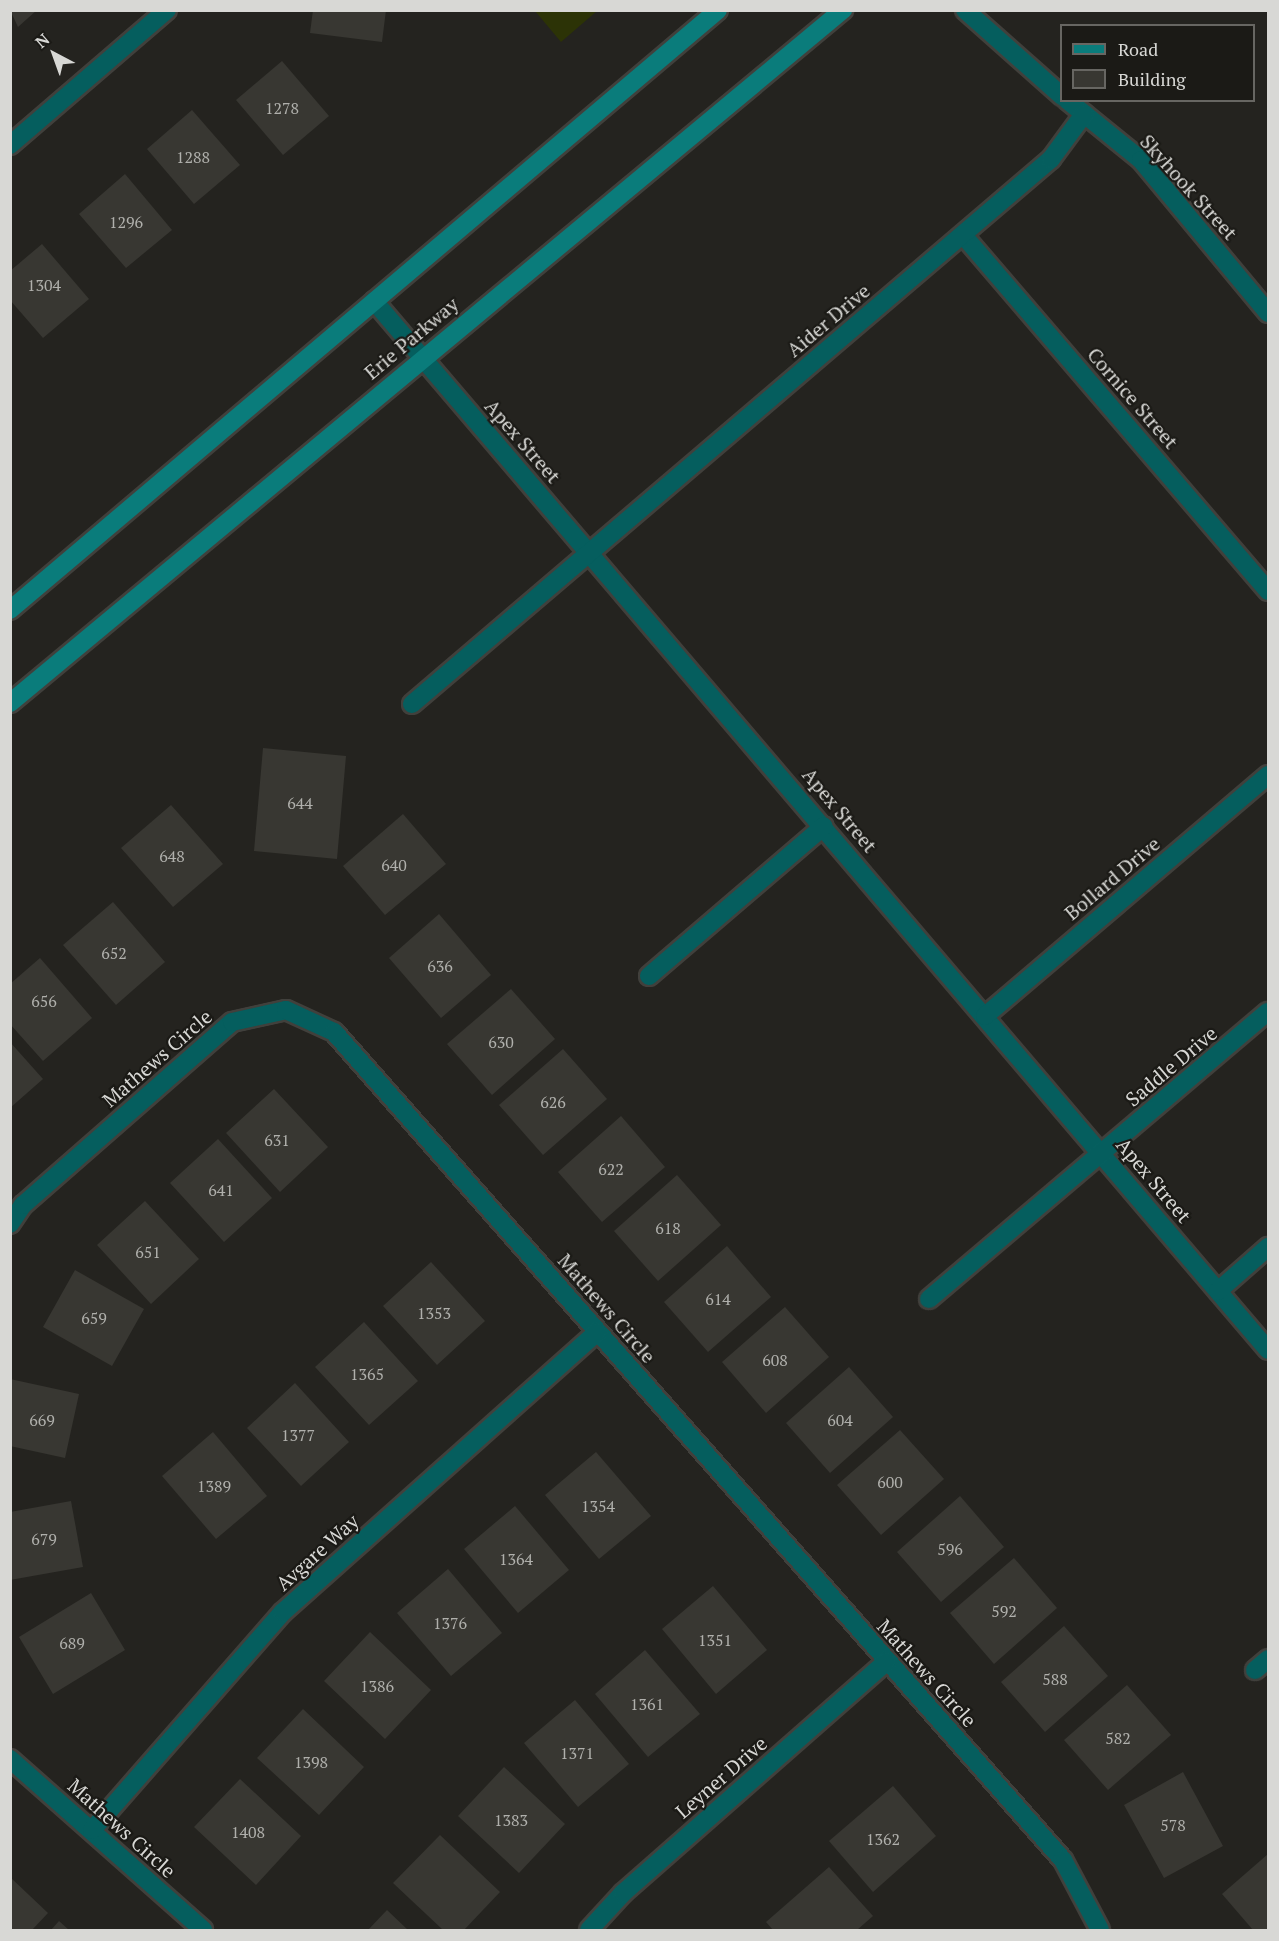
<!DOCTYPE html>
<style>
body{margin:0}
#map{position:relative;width:1279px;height:1941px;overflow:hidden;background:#24231f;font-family:"PT Serif",serif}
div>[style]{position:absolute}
.green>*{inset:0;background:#2c3306}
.building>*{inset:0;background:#383732}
.roads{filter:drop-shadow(2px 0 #41403c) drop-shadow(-2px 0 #41403c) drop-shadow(0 2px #41403c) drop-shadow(0 -2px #41403c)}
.street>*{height:18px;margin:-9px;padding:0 9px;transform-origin:9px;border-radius:9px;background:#055e5e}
.secondary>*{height:18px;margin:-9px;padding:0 9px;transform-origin:9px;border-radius:9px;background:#0a7c7b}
span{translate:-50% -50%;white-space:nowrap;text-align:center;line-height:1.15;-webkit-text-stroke:4.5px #1b1a16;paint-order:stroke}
.number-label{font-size:16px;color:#b0b0ac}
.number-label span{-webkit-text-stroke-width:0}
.street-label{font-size:20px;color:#d8d8d5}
.frame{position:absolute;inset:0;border:12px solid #d8d8d5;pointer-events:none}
.legend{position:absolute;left:1060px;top:24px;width:195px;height:78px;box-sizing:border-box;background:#1b1a16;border:2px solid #676662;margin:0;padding:8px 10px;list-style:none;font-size:18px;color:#d8d8d5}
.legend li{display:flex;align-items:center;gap:12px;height:30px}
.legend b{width:30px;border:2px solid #676662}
.north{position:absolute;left:24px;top:24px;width:60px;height:60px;-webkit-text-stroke:4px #1b1a16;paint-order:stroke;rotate:319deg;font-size:16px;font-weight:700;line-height:24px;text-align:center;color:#d8d8d5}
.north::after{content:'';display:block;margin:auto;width:21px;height:27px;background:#d8d8d5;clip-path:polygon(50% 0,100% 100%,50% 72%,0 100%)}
</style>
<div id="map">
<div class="green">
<div style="clip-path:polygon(535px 11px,534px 11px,597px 11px,561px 42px)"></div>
</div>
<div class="building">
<div style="clip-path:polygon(10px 10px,37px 10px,18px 27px)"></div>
<div style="clip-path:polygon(313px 10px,386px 10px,382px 42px,310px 33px)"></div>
<div style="clip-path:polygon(282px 61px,329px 116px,283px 155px,236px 100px)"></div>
<div style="clip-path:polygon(192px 110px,240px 165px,194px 204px,147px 149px)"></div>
<div style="clip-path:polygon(125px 174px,172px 230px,126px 268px,79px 214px)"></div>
<div style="clip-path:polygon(42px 244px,89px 299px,43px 338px,10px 300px,10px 271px)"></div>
<div style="clip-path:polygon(263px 748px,346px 756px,337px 859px,254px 851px)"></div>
<div style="clip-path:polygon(171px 805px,223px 864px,173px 907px,121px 848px)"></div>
<div style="clip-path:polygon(403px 814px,446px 864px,385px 915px,343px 866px)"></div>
<div style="clip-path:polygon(113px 902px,165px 962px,116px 1005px,63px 945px)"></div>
<div style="clip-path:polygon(439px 914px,491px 975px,441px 1018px,389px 958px)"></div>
<div style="clip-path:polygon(40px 958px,92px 1018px,43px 1061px,10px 1024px,10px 984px)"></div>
<div style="clip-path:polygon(511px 989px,555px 1039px,492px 1095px,447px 1044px)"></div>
<div style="clip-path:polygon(10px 1042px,43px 1079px,10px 1108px)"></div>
<div style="clip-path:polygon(563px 1049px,607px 1099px,543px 1155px,499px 1105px)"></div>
<div style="clip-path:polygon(274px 1089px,328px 1147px,280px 1192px,226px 1133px)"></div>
<div style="clip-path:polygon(621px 1116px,665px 1167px,602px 1222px,558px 1172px)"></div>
<div style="clip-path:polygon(218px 1139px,272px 1198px,224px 1242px,170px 1183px)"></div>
<div style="clip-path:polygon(677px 1175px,721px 1225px,658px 1281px,614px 1231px)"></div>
<div style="clip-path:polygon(145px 1201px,199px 1259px,151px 1304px,97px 1245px)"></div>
<div style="clip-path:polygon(727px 1246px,771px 1297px,708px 1352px,664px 1302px)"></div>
<div style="clip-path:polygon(431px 1262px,485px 1321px,437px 1365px,383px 1306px)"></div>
<div style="clip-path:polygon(75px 1270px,144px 1309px,112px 1366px,43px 1327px)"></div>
<div style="clip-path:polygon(785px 1307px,829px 1357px,766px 1413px,722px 1362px)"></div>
<div style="clip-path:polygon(364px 1322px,418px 1381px,369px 1425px,315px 1367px)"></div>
<div style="clip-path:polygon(849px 1367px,893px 1417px,830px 1473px,786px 1423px)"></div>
<div style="clip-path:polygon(10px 1379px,79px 1394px,65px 1458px,10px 1446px)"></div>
<div style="clip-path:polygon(295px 1383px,349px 1442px,301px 1486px,247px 1428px)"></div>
<div style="clip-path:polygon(900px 1430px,944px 1479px,881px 1535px,837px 1485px)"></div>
<div style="clip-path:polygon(213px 1432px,267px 1496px,216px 1539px,162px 1476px)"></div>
<div style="clip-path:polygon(596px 1452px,651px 1516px,599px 1559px,545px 1495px)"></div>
<div style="clip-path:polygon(960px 1496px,1004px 1547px,941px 1602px,897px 1552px)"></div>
<div style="clip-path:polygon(71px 1501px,83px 1567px,10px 1580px,10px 1512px)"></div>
<div style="clip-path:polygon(515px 1506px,569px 1570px,518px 1613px,464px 1549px)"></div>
<div style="clip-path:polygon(1014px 1558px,1057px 1608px,994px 1664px,950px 1613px)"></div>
<div style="clip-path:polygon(448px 1569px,502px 1633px,451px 1676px,397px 1613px)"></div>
<div style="clip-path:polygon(713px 1586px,767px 1650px,716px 1694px,662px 1629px)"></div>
<div style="clip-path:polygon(91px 1593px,125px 1650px,53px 1694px,19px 1637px)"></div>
<div style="clip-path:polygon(1064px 1626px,1108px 1676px,1045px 1732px,1001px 1682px)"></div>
<div style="clip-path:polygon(370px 1632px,431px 1690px,385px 1739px,324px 1681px)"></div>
<div style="clip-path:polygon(645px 1650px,700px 1714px,648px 1757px,595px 1694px)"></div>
<div style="clip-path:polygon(1127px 1685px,1171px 1735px,1108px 1790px,1064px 1740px)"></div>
<div style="clip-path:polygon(575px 1700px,629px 1764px,578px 1807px,524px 1743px)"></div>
<div style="clip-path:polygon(303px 1709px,364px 1767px,319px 1815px,257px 1758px)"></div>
<div style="clip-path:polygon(504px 1767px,565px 1824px,519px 1873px,458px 1816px)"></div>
<div style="clip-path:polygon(1183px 1772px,1223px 1846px,1164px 1878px,1124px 1805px)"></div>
<div style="clip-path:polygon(240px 1779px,301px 1836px,256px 1885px,194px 1827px)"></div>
<div style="clip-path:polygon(893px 1786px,936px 1836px,873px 1892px,829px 1841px)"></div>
<div style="clip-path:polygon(440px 1835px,500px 1892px,464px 1930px,443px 1930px,393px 1883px)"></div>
<div style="clip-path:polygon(1268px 1854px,1268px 1930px,1253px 1930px,1222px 1894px)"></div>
<div style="clip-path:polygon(829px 1867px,873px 1916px,857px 1930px,773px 1930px,766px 1922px)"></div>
<div style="clip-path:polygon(10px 1877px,48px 1913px,32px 1930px,10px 1930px)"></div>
<div style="clip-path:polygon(387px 1910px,408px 1930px,368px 1930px)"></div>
<div style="clip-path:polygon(59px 1921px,69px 1930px,51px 1930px)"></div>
</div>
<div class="roads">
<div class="street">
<div style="left:965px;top:10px;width:130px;rotate:41.6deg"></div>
<div style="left:1067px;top:100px;width:95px;rotate:39deg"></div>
<div style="left:1141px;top:160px;width:199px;rotate:50.3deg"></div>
<div style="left:10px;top:145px;width:207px;rotate:-40.7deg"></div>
<div style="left:963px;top:235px;width:469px;rotate:49.4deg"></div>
<div style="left:374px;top:301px;width:1378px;rotate:49.56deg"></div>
<div style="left:412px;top:704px;width:840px;rotate:-40.46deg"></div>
<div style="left:1051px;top:159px;width:56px;rotate:-53.7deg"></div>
<div style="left:649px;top:976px;width:230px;rotate:-40.6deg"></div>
<div style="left:985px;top:1016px;width:372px;rotate:-40.4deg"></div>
<div style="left:10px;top:1224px;width:23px;rotate:-56deg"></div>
<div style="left:23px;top:1205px;width:278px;rotate:-41.2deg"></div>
<div style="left:232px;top:1022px;width:55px;rotate:-12.5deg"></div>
<div style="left:286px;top:1010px;width:53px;rotate:24.6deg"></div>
<div style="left:334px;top:1032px;width:1103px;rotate:48.64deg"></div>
<div style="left:1063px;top:1860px;width:79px;rotate:62.1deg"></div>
<div style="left:1218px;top:1291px;width:67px;rotate:-41.3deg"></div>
<div style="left:929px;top:1299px;width:444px;rotate:-40.3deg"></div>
<div style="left:1255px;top:1670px;width:17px;rotate:-40deg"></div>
<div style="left:10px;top:1759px;width:258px;rotate:41.5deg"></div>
<div style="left:92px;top:1830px;width:290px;rotate:-48.8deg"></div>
<div style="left:283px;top:1612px;width:421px;rotate:-41.7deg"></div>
<div style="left:589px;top:1930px;width:50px;rotate:-47.4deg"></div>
<div style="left:623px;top:1893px;width:351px;rotate:-41.3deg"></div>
</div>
<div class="secondary">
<div style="left:10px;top:610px;width:928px;rotate:-40.28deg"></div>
<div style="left:10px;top:703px;width:1084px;rotate:-39.76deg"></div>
</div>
</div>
<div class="number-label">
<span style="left:282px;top:108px">1278</span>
<span style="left:193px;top:157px">1288</span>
<span style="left:126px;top:222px">1296</span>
<span style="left:44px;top:285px">1304</span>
<span style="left:300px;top:803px">644</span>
<span style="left:172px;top:856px">648</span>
<span style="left:394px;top:865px">640</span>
<span style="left:114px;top:953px">652</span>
<span style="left:440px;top:966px">636</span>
<span style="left:44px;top:1001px">656</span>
<span style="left:501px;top:1042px">630</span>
<span style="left:553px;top:1102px">626</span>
<span style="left:277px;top:1140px">631</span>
<span style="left:611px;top:1169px">622</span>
<span style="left:221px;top:1190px">641</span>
<span style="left:668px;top:1228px">618</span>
<span style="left:148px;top:1252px">651</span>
<span style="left:718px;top:1299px">614</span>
<span style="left:434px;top:1313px">1353</span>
<span style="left:94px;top:1318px">659</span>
<span style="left:775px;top:1360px">608</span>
<span style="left:367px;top:1374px">1365</span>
<span style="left:42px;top:1420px">669</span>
<span style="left:840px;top:1420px">604</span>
<span style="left:298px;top:1435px">1377</span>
<span style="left:890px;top:1482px">600</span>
<span style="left:214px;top:1486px">1389</span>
<span style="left:598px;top:1506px">1354</span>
<span style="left:44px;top:1539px">679</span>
<span style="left:950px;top:1549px">596</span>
<span style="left:516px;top:1559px">1364</span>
<span style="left:1004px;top:1611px">592</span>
<span style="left:450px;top:1623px">1376</span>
<span style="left:715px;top:1640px">1351</span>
<span style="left:72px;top:1643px">689</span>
<span style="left:1055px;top:1679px">588</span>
<span style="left:377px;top:1686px">1386</span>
<span style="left:647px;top:1704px">1361</span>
<span style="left:1118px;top:1738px">582</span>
<span style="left:577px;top:1753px">1371</span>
<span style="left:311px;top:1762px">1398</span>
<span style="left:511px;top:1820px">1383</span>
<span style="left:1173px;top:1825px">578</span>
<span style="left:248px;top:1832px">1408</span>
<span style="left:883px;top:1839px">1362</span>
</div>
<div class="street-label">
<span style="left:1189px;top:187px;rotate:48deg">Skyhook Street</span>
<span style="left:828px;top:320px;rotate:-40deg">Aider Drive</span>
<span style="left:411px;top:338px;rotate:-40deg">Erie Parkway</span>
<span style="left:1133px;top:398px;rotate:49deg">Cornice Street</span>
<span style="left:523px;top:441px;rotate:49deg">Apex Street</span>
<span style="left:840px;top:810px;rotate:50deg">Apex Street</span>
<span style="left:1112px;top:878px;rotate:-40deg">Bollard Drive</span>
<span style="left:157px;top:1058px;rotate:-41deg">Mathews Circle</span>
<span style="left:1171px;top:1066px;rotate:-40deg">Saddle Drive</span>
<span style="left:1154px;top:1180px;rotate:50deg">Apex Street</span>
<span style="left:607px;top:1308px;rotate:49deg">Mathews Circle</span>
<span style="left:317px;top:1552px;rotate:-42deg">Avgare Way</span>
<span style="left:927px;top:1673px;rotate:48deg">Mathews Circle</span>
<span style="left:721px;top:1777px;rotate:-41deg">Leyner Drive</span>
<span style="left:122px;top:1828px;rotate:42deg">Mathews Circle</span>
</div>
<div class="frame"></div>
<ul class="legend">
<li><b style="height:8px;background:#0a7c7b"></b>Road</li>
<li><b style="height:16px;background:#383732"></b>Building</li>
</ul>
<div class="north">N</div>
</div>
